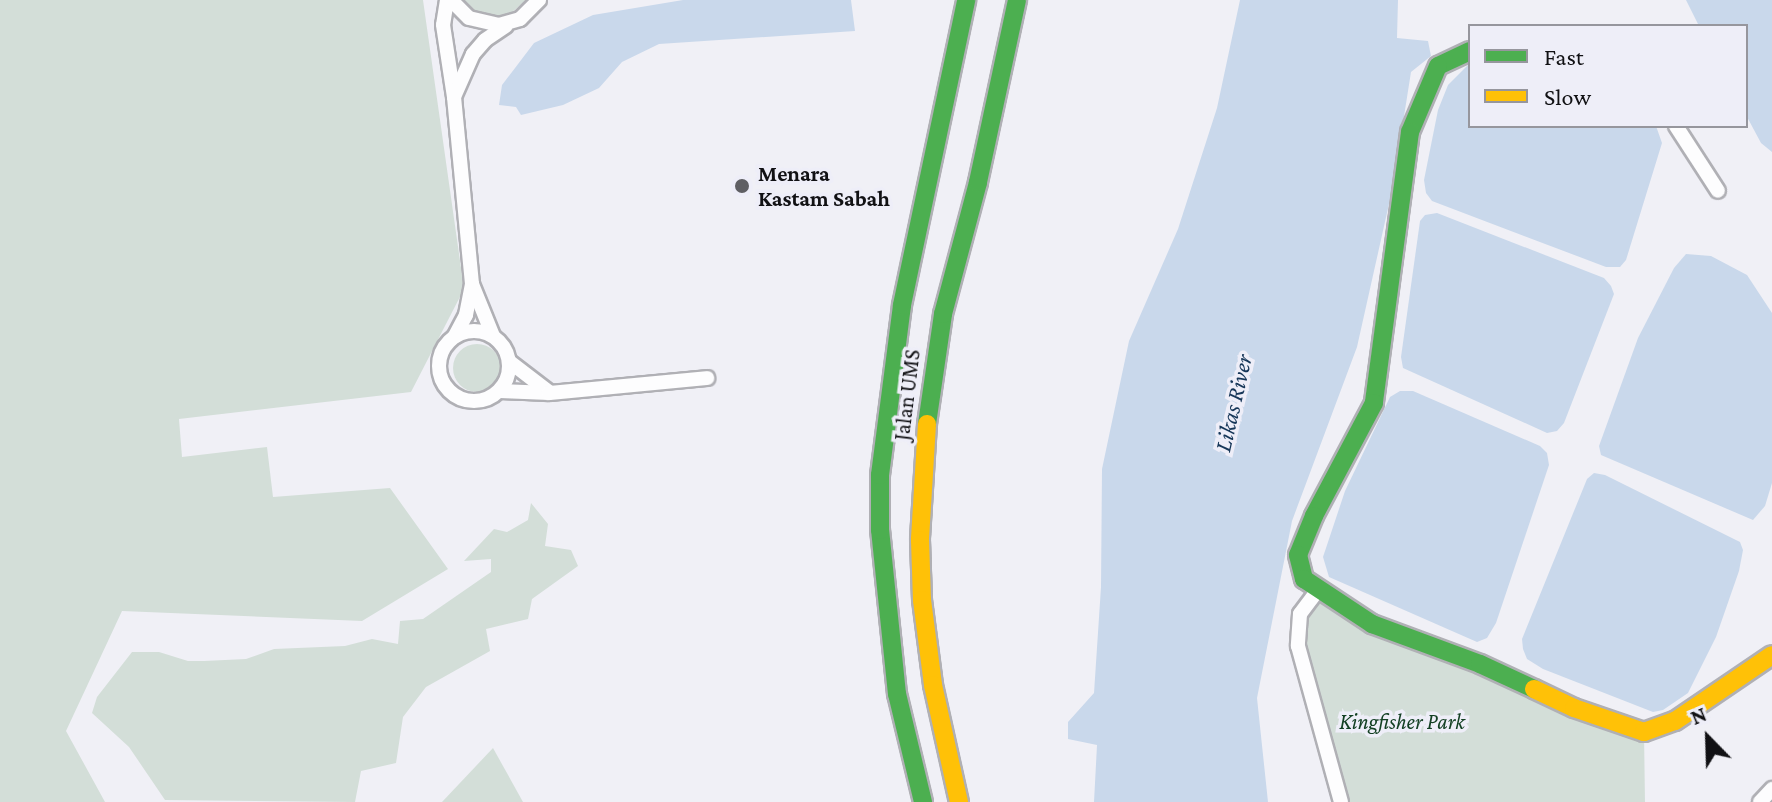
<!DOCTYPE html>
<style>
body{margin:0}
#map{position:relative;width:1772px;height:802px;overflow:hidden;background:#f0f0f6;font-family:"Crimson Pro",serif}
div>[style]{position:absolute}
.green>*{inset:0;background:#d3ded8}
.round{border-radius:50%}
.water>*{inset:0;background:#c9d8eb}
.roads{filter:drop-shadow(2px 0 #b0b0b5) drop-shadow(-2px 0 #b0b0b5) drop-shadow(0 2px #b0b0b5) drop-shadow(0 -2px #b0b0b5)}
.street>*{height:14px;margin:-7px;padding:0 7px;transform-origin:7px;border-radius:7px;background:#fdfdfe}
.street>.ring{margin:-7px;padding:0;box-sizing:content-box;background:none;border:14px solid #fdfdfe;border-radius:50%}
.fast>*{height:18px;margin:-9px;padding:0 9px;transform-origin:9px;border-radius:9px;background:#4caf50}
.slow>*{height:18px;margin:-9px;padding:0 9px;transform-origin:9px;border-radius:9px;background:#ffc107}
.dots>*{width:22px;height:22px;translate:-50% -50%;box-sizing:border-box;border:4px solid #eeeef8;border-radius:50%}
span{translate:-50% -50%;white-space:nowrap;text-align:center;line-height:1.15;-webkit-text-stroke:7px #eeeef8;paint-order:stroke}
.poi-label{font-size:22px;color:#111114;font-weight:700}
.left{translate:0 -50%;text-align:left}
.street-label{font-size:22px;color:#111114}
.park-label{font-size:22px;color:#134023;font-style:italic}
.water-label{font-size:24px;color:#163658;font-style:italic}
.legend{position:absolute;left:1468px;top:24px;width:280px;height:104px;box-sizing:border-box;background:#eeeef8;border:2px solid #96969d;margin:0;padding:10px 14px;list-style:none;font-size:24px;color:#111114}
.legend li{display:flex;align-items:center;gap:16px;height:40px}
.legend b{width:40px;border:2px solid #96969d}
.north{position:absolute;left:1668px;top:698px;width:80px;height:80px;-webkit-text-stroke:6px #eeeef8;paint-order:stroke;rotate:337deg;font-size:22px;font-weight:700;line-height:32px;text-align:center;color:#111114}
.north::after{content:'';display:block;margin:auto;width:28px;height:36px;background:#111114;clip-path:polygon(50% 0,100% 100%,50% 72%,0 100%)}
</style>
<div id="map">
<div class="green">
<div style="clip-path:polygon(0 0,423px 0,464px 289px,411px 392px,179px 419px,182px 457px,267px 447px,273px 497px,390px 488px,448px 569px,362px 621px,122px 611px,66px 731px,105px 802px,0 802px)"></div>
<div style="clip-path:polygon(461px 0,526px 0,510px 14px,497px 18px,473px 13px)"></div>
<div class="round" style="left:453px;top:344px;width:48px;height:48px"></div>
<div style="clip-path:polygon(531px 503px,548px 524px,545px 546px,571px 550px,578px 566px,532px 599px,528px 619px,486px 629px,490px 651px,426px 687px,403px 717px,396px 763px,361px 771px,355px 802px,165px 800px,129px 747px,92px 713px,97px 697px,132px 652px,159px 652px,188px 661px,204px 661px,246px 659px,274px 649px,345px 646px,372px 639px,398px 644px,400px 621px,423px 619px,491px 572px,491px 559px,464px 561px,494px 529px,507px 532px,528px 520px)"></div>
<div style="clip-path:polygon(1318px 590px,1372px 624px,1644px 732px,1645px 802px,1341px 802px,1306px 673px,1300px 614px)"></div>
<div style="clip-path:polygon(493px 748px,523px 802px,442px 802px)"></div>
</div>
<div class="water">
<div style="clip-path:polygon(683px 0,851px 0,855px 31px,659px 44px,622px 62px,599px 88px,563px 105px,521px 115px,516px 107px,499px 105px,502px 85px,534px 43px,593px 15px)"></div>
<div style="clip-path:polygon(1240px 0,1398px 0,1397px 38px,1428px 41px,1431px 56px,1411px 72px,1393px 186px,1357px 347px,1292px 521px,1257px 698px,1268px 802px,1094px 802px,1097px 745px,1068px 739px,1068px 722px,1094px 693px,1101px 587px,1102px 469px,1129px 341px,1178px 229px,1217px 108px)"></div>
<div style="clip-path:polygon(1686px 0,1772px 0,1772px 152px,1761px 143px,1746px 115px,1746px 26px,1699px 26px)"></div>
<div style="clip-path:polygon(1470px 63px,1470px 126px,1656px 126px,1662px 143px,1626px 260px,1620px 267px,1606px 267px,1432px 201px,1426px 193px,1424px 180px,1438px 110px,1448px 85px)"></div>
<div style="clip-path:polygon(1437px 213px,1604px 278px,1611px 286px,1614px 294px,1564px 423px,1557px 431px,1547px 433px,1403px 368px,1401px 357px,1420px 221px,1425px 215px)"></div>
<div style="clip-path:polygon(1686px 254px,1711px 256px,1747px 275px,1772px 313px,1772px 483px,1765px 506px,1753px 520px,1601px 455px,1599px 446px,1638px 338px,1674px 268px)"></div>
<div style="clip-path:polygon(1400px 391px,1413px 391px,1540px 446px,1547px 453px,1549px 465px,1496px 623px,1487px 638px,1477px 642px,1329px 577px,1323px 557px,1345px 491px,1390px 397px)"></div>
<div style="clip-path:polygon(1594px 473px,1605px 475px,1740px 542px,1743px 550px,1739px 571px,1716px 637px,1688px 693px,1663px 710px,1653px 712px,1543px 669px,1527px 659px,1523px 649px,1522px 639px,1587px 479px)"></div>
</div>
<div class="roads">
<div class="street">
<div style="left:447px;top:0;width:25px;rotate:99deg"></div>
<div style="left:443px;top:25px;width:73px;rotate:81.3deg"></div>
<div style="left:454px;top:97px;width:188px;rotate:84.5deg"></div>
<div style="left:472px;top:284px;width:32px;rotate:101deg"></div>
<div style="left:466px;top:315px;width:24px;rotate:118deg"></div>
<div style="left:451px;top:0;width:25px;rotate:45deg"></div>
<div style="left:469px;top:18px;width:31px;rotate:13deg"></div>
<div style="left:499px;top:25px;width:22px;rotate:-16deg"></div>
<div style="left:520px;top:19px;width:27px;rotate:-45deg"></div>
<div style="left:454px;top:97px;width:47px;rotate:-66.2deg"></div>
<div style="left:473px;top:54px;width:18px;rotate:-49deg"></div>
<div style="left:485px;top:40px;width:25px;rotate:-34deg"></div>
<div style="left:1676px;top:126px;width:77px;rotate:57.1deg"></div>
<div style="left:472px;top:284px;width:56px;rotate:68deg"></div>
<div class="ring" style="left:439px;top:331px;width:56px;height:56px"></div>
<div style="left:510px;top:362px;width:49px;rotate:37.6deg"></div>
<div style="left:500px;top:391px;width:49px;rotate:2.3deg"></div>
<div style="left:549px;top:393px;width:159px;rotate:-5.4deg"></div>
<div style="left:1318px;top:590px;width:30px;rotate:127deg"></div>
<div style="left:1300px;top:614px;width:32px;rotate:94deg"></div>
<div style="left:1298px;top:646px;width:162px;rotate:74.6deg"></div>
<div style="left:1760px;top:802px;width:18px;rotate:-47deg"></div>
</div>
<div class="fast">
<div style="left:1470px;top:51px;width:35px;rotate:155deg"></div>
<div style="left:1438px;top:66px;width:72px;rotate:113deg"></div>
<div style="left:1410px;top:132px;width:273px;rotate:97.6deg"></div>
<div style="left:1374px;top:403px;width:128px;rotate:118deg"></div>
<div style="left:1314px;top:516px;width:42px;rotate:112.3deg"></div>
<div style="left:1298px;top:555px;width:25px;rotate:76deg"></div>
<div style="left:1304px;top:579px;width:82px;rotate:33.5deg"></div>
<div style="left:1372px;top:624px;width:115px;rotate:20.3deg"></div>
<div style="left:1480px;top:664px;width:60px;rotate:24.8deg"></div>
<div style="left:927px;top:424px;width:111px;rotate:-81.7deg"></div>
<div style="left:943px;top:314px;width:137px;rotate:-75.1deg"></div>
<div style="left:978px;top:182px;width:186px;rotate:-77.9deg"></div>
<div style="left:923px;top:802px;width:111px;rotate:-103.5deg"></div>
<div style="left:897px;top:694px;width:165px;rotate:-95.9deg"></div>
<div style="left:880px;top:530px;width:55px;rotate:-90deg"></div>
<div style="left:880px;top:475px;width:171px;rotate:-82.6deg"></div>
<div style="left:902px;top:305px;width:312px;rotate:-78.1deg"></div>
</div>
<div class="slow">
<div style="left:927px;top:424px;width:116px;rotate:93.5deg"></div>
<div style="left:920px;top:540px;width:60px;rotate:88.1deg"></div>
<div style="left:922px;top:600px;width:86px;rotate:82.6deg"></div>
<div style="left:933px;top:685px;width:120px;rotate:77.5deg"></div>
<div style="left:1534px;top:689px;width:44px;rotate:25.4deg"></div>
<div style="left:1574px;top:708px;width:74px;rotate:18.9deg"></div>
<div style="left:1644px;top:732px;width:33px;rotate:-20deg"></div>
<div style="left:1675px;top:721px;width:117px;rotate:-34.2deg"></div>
</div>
</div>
<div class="dots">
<div style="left:742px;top:186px;background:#5f5f63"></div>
</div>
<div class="poi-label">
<span class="left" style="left:758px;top:186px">Menara<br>Kastam Sabah</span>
</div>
<div class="street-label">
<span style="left:907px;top:395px;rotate:-83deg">Jalan UMS</span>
</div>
<div class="park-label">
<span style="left:1402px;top:722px">Kingfisher Park</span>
</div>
<div class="water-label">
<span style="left:1233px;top:403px;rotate:-77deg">Likas River</span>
</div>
<ul class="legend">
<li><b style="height:10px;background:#4caf50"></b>Fast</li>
<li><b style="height:10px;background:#ffc107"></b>Slow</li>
</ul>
<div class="north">N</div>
</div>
